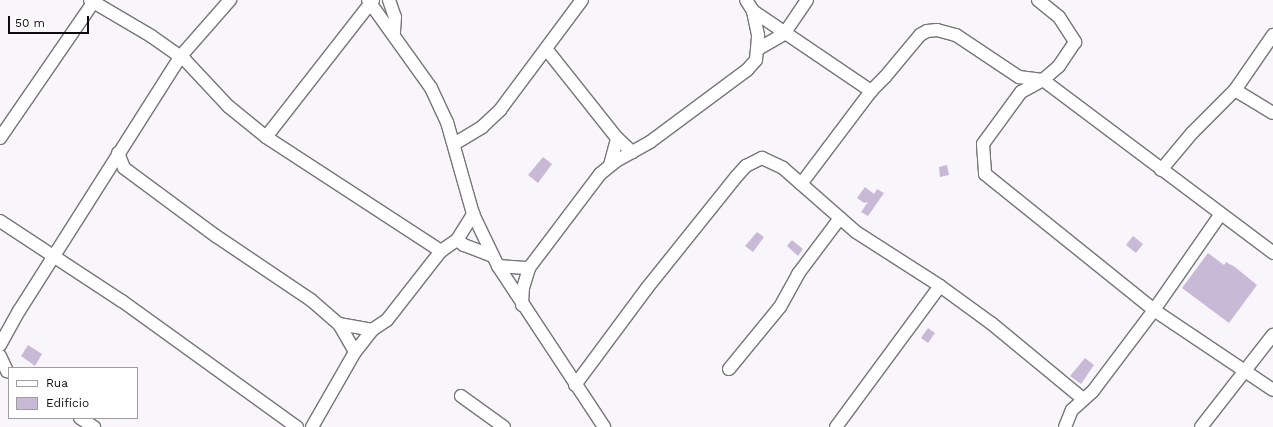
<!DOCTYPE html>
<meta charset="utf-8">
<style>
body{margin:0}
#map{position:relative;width:1273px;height:427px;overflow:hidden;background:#f8f6fa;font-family:"Work Sans",sans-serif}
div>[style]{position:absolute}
.building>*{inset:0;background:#c8bad7}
.roads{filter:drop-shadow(1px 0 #767577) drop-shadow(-1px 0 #767577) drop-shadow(0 1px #767577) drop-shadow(0 -1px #767577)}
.minor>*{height:12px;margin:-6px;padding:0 6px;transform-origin:6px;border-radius:6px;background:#fff}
span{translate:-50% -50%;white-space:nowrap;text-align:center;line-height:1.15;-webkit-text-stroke:3px #fff;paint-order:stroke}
.legend{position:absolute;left:8px;top:367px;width:130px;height:52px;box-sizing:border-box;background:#fff;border:1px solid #9e9e9e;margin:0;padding:5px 7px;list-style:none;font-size:12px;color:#0c0c0d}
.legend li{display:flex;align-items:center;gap:8px;height:20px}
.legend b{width:20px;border:1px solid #9e9e9e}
.scale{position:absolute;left:8px;top:16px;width:81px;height:18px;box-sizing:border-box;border:2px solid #0c0c0d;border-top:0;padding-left:5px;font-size:12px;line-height:14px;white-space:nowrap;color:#0c0c0d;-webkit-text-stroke:3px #fff;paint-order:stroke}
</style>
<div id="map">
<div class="building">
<div style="clip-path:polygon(543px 157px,552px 164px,538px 183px,528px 175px)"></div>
<div style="clip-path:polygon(947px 165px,949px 175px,940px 177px,939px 167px)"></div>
<div style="clip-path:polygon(865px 187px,874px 194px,877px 189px,884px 193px,868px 216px,861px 212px,868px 202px,864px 203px,857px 198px)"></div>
<div style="clip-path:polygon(757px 232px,764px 237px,753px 252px,745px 246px)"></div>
<div style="clip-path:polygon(1133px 236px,1143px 244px,1136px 253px,1126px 245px)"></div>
<div style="clip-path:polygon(792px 240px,803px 249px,798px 256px,787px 246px)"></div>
<div style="clip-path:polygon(1208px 253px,1224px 265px,1226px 262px,1235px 267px,1257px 285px,1229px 323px,1182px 288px)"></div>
<div style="clip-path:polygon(928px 328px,935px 333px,928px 343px,921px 338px)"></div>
<div style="clip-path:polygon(28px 345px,42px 354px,35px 366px,21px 356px)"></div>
<div style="clip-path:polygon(1085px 358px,1094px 365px,1081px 384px,1070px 376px)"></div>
</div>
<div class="roads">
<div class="minor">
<div style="left:90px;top:0;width:71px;rotate:30.5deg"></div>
<div style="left:151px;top:36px;width:42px;rotate:35.2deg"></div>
<div style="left:185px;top:60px;width:63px;rotate:46.9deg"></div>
<div style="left:228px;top:106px;width:49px;rotate:39.2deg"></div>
<div style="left:266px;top:137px;width:209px;rotate:33.1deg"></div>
<div style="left:368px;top:0;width:108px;rotate:54.4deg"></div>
<div style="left:431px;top:88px;width:38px;rotate:65deg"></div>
<div style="left:447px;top:122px;width:96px;rotate:74.2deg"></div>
<div style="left:473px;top:214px;width:58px;rotate:64.3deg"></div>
<div style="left:498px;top:266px;width:193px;rotate:56.6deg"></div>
<div style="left:389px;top:0;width:18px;rotate:71deg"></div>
<div style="left:395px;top:17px;width:16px;rotate:94deg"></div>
<div style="left:1038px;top:0;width:27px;rotate:39deg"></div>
<div style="left:1059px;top:17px;width:30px;rotate:57deg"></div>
<div style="left:1075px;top:42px;width:29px;rotate:124deg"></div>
<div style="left:1059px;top:66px;width:21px;rotate:139deg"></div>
<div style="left:1043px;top:80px;width:288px;rotate:36.9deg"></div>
<div style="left:753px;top:11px;width:143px;rotate:34.1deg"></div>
<div style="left:758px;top:49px;width:30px;rotate:-30deg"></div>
<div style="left:784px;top:34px;width:41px;rotate:-55.9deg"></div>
<div style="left:547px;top:50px;width:112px;rotate:51.5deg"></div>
<div style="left:617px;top:138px;width:21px;rotate:43deg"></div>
<div style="left:1043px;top:80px;width:25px;rotate:151deg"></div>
<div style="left:1021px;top:92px;width:64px;rotate:126.2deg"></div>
<div style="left:983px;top:144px;width:30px;rotate:86deg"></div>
<div style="left:985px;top:174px;width:217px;rotate:38.8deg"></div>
<div style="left:1154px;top:310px;width:143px;rotate:33.9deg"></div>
<div style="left:1235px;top:90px;width:67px;rotate:-55.4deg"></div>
<div style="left:266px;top:137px;width:174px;rotate:-52deg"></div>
<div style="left:0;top:138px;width:168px;rotate:-55.5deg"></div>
<div style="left:454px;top:144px;width:33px;rotate:-31deg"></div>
<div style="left:482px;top:127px;width:25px;rotate:-43deg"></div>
<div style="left:500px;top:110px;width:137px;rotate:-53.3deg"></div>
<div style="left:118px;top:153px;width:16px;rotate:68deg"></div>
<div style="left:124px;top:168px;width:114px;rotate:36.5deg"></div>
<div style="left:216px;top:236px;width:115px;rotate:34deg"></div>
<div style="left:311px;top:300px;width:37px;rotate:41deg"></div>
<div style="left:339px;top:324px;width:32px;rotate:60deg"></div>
<div style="left:610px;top:165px;width:28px;rotate:-75deg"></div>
<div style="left:1161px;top:170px;width:48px;rotate:-50deg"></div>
<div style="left:1192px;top:133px;width:61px;rotate:-45deg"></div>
<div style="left:1235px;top:90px;width:44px;rotate:31.2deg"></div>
<div style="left:801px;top:184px;width:116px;rotate:-53deg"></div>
<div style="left:871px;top:91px;width:20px;rotate:-45deg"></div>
<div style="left:885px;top:77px;width:55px;rotate:-50.2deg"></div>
<div style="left:920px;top:35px;width:8px;rotate:-30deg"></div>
<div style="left:927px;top:31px;width:10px;rotate:-6deg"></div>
<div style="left:937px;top:30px;width:20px;rotate:15deg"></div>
<div style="left:956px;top:35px;width:76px;rotate:33.7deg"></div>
<div style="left:1019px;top:77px;width:24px;rotate:7deg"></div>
<div style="left:0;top:221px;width:146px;rotate:33.3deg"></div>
<div style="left:122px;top:301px;width:216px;rotate:35.8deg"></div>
<div style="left:457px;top:240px;width:9px;rotate:36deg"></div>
<div style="left:464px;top:245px;width:31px;rotate:21deg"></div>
<div style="left:498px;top:266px;width:31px;rotate:4deg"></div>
<div style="left:522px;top:305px;width:17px;rotate:-87deg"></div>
<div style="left:523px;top:288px;width:21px;rotate:-73deg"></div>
<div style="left:529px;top:268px;width:118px;rotate:-52.9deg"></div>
<div style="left:600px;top:174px;width:21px;rotate:-39deg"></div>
<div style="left:616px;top:161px;width:39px;rotate:-29deg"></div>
<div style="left:650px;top:142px;width:121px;rotate:-36.6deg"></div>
<div style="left:747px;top:70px;width:13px;rotate:-48deg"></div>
<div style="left:756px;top:60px;width:25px;rotate:-85deg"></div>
<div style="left:758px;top:35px;width:25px;rotate:-102deg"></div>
<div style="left:753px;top:11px;width:13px;rotate:-122deg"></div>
<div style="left:339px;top:324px;width:34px;rotate:10deg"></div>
<div style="left:0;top:345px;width:39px;rotate:-61deg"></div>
<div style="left:19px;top:311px;width:301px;rotate:-57.6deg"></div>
<div style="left:180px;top:57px;width:76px;rotate:-48.7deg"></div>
<div style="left:0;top:356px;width:17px;rotate:65deg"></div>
<div style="left:729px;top:369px;width:80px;rotate:-50.6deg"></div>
<div style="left:780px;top:307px;width:38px;rotate:-61deg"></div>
<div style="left:798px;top:274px;width:70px;rotate:-53.1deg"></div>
<div style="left:575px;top:385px;width:121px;rotate:-53.4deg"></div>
<div style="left:647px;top:288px;width:142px;rotate:-51.3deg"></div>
<div style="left:736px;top:177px;width:15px;rotate:-48deg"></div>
<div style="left:746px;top:166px;width:18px;rotate:-27deg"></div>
<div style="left:762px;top:158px;width:23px;rotate:25deg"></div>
<div style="left:783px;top:168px;width:97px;rotate:41.2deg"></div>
<div style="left:856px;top:232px;width:100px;rotate:32.7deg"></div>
<div style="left:940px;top:286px;width:63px;rotate:36deg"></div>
<div style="left:991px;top:323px;width:118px;rotate:39.5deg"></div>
<div style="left:461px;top:396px;width:53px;rotate:35.8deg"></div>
<div style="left:80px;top:418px;width:17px;rotate:33deg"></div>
<div style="left:312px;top:427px;width:86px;rotate:-60.2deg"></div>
<div style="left:355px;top:352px;width:28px;rotate:-52deg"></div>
<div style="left:372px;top:330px;width:18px;rotate:-34deg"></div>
<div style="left:387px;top:320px;width:88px;rotate:-52deg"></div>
<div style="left:441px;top:251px;width:19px;rotate:-35deg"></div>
<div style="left:457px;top:240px;width:31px;rotate:-58deg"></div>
<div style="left:836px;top:427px;width:175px;rotate:-53.6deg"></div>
<div style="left:1065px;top:427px;width:18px;rotate:-68deg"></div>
<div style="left:1072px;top:410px;width:28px;rotate:-42deg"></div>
<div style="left:1093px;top:391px;width:101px;rotate:-53deg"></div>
<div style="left:1154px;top:310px;width:116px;rotate:-55.2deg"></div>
<div style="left:1201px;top:427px;width:117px;rotate:-52deg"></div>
</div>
</div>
<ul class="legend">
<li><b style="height:5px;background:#fff"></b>Rua</li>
<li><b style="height:11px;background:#c8bad7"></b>Edifício</li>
</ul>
<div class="scale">50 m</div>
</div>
